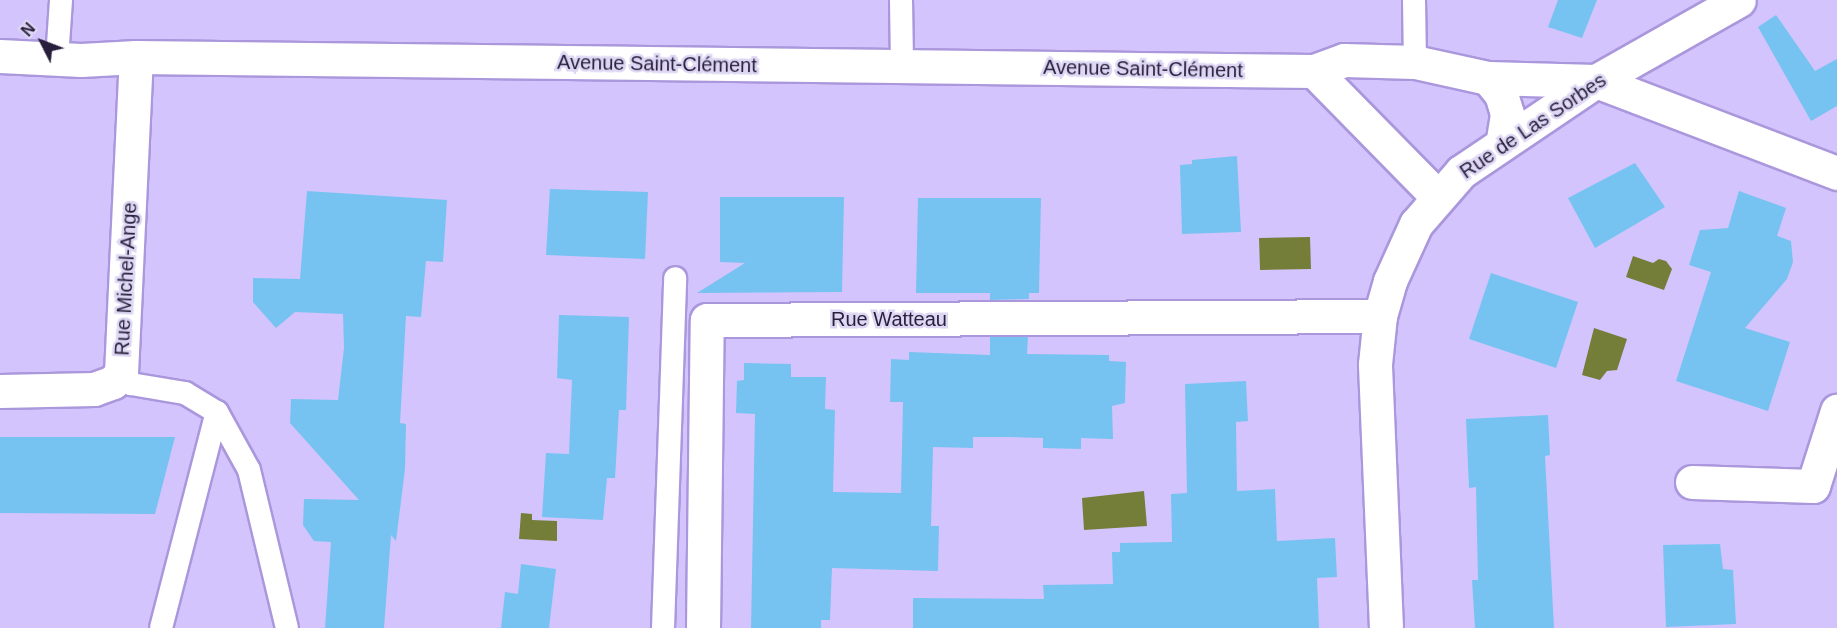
<!DOCTYPE html>
<meta charset="utf-8">
<style>
body{margin:0}
#map{position:relative;width:1837px;height:628px;overflow:hidden;background:#d3c4fe;font-family:Helvetica,sans-serif}
div>[style]{position:absolute}
.water>*{inset:0;background:#747e38}
.building>*{inset:0;background:#76c3f1}
.roads{filter:drop-shadow(2px 0 #aa97dc) drop-shadow(-2px 0 #aa97dc) drop-shadow(0 2px #aa97dc) drop-shadow(0 -2px #aa97dc)}
.lane>*{height:22px;margin:-11px;padding:0 11px;transform-origin:11px;border-radius:11px;background:#fff}
.street>*{height:33px;margin:-16.5px;padding:0 16.5px;transform-origin:16.5px;border-radius:16.5px;background:#fff}
.secondary>*{height:33px;margin:-16.5px;padding:0 16.5px;transform-origin:16.5px;border-radius:16.5px;background:#fff}
span{translate:-50% -50%;white-space:nowrap;text-align:center;line-height:1.15;-webkit-text-stroke:5px #ddd7f4;paint-order:stroke}
.street-label{font-size:20px;color:#271f3b}
.north{position:absolute;left:12px;top:12px;width:60px;height:60px;-webkit-text-stroke:4px #ddd7f4;paint-order:stroke;rotate:312deg;font-size:16px;font-weight:700;line-height:24px;text-align:center;color:#271f3b}
.north::after{content:'';display:block;margin:auto;width:21px;height:27px;background:#271f3b;clip-path:polygon(50% 0,100% 100%,50% 72%,0 100%)}
</style>
<div id="map">
<div class="water">
<div style="clip-path:polygon(1310px 237px,1311px 269px,1260px 270px,1259px 238px)"></div>
<div style="clip-path:polygon(1633px 256px,1653px 263px,1659px 259px,1666px 261px,1672px 269px,1664px 290px,1626px 277px)"></div>
<div style="clip-path:polygon(1594px 328px,1627px 339px,1617px 370px,1607px 371px,1600px 380px,1582px 375px)"></div>
<div style="clip-path:polygon(1144px 491px,1147px 526px,1084px 530px,1082px 498px)"></div>
<div style="clip-path:polygon(521px 513px,532px 514px,532px 520px,557px 521px,557px 541px,519px 539px)"></div>
</div>
<div class="building">
<div style="clip-path:polygon(1558px 0,1597px 0,1582px 38px,1548px 27px)"></div>
<div style="clip-path:polygon(1776px 15px,1815px 71px,1837px 59px,1837px 106px,1811px 121px,1758px 27px)"></div>
<div style="clip-path:polygon(1237px 156px,1241px 232px,1182px 234px,1180px 165px,1192px 164px,1192px 160px)"></div>
<div style="clip-path:polygon(1635px 163px,1665px 207px,1595px 248px,1568px 198px)"></div>
<div style="clip-path:polygon(550px 189px,648px 192px,645px 259px,546px 255px)"></div>
<div style="clip-path:polygon(307px 191px,447px 200px,443px 262px,426px 261px,421px 317px,406px 316px,400px 423px,406px 424px,405px 469px,396px 541px,391px 535px,384px 628px,325px 628px,331px 542px,314px 541px,303px 525px,304px 499px,359px 500px,290px 423px,291px 399px,338px 400px,344px 348px,343px 314px,295px 312px,276px 328px,253px 302px,253px 278px,300px 279px)"></div>
<div style="clip-path:polygon(1739px 191px,1786px 208px,1777px 236px,1791px 241px,1793px 262px,1787px 279px,1745px 328px,1790px 342px,1768px 411px,1676px 381px,1711px 272px,1689px 265px,1700px 230px,1728px 228px)"></div>
<div style="clip-path:polygon(720px 197px,844px 197px,842px 292px,697px 293px,745px 263px,720px 262px)"></div>
<div style="clip-path:polygon(918px 198px,1041px 198px,1039px 293px,1029px 293px,1029px 299px,990px 300px,990px 293px,916px 293px)"></div>
<div style="clip-path:polygon(1491px 273px,1578px 302px,1556px 368px,1469px 339px)"></div>
<div style="clip-path:polygon(559px 315px,629px 317px,626px 410px,619px 410px,615px 478px,607px 478px,603px 520px,542px 517px,546px 453px,569px 454px,572px 380px,557px 378px)"></div>
<div style="clip-path:polygon(990px 337px,1028px 337px,1027px 354px,1109px 355px,1109px 361px,1126px 362px,1125px 403px,1112px 406px,1113px 439px,1081px 438px,1081px 449px,1043px 448px,1043px 438px,1008px 437px,973px 437px,973px 448px,933px 447px,931px 526px,939px 526px,938px 571px,832px 568px,830px 620px,821px 620px,821px 628px,751px 628px,755px 414px,736px 413px,737px 381px,744px 380px,744px 363px,791px 364px,791px 377px,826px 377px,825px 409px,835px 410px,833px 492px,901px 493px,903px 402px,890px 402px,891px 359px,909px 360px,909px 352px,990px 355px)"></div>
<div style="clip-path:polygon(1246px 381px,1248px 421px,1236px 422px,1237px 491px,1275px 489px,1277px 541px,1335px 538px,1337px 577px,1317px 578px,1319px 628px,913px 628px,913px 598px,1044px 599px,1043px 585px,1113px 584px,1112px 552px,1120px 552px,1120px 543px,1172px 542px,1171px 494px,1187px 493px,1185px 384px)"></div>
<div style="clip-path:polygon(1548px 415px,1550px 455px,1545px 456px,1554px 628px,1475px 628px,1472px 580px,1478px 580px,1476px 487px,1469px 488px,1466px 419px)"></div>
<div style="clip-path:polygon(0 437px,175px 437px,155px 514px,0 513px)"></div>
<div style="clip-path:polygon(1720px 544px,1723px 569px,1733px 570px,1736px 624px,1666px 627px,1663px 545px)"></div>
<div style="clip-path:polygon(521px 564px,556px 569px,549px 628px,501px 628px,505px 592px,518px 594px)"></div>
</div>
<div class="roads">
<div class="lane">
<div style="left:901px;top:0;width:67px;rotate:89.1deg"></div>
<div style="left:1414px;top:0;width:62px;rotate:89.1deg"></div>
<div style="left:57px;top:59px;width:59px;rotate:-86.1deg"></div>
<div style="left:121px;top:373px;width:15px;rotate:48deg"></div>
<div style="left:131px;top:384px;width:55px;rotate:9.5deg"></div>
<div style="left:185px;top:393px;width:37px;rotate:31deg"></div>
<div style="left:217px;top:412px;width:66px;rotate:61.1deg"></div>
<div style="left:249px;top:470px;width:163px;rotate:76.5deg"></div>
<div style="left:161px;top:628px;width:223px;rotate:-75.5deg"></div>
<div style="left:663px;top:628px;width:350px;rotate:-88deg"></div>
</div>
<div class="street">
<div style="left:0;top:56px;width:81px;rotate:2.8deg"></div>
<div style="left:81px;top:60px;width:55px;rotate:-3.1deg"></div>
<div style="left:136px;top:57px;width:1178px;rotate:0.68deg"></div>
<div style="left:1314px;top:71px;width:32px;rotate:-20deg"></div>
<div style="left:1344px;top:60px;width:71px;rotate:1.6deg"></div>
<div style="left:1415px;top:62px;width:75px;rotate:12.4deg"></div>
<div style="left:1488px;top:78px;width:108px;rotate:1.6deg"></div>
<div style="left:1596px;top:81px;width:258px;rotate:20.9deg"></div>
<div style="left:1314px;top:71px;width:175px;rotate:45.5deg"></div>
<div style="left:1488px;top:78px;width:21px;rotate:51deg"></div>
<div style="left:1501px;top:94px;width:21px;rotate:73deg"></div>
<div style="left:1507px;top:114px;width:30px;rotate:99deg"></div>
<div style="left:0;top:391px;width:94px;rotate:-1.2deg"></div>
<div style="left:94px;top:389px;width:20px;rotate:-20deg"></div>
<div style="left:113px;top:382px;width:12px;rotate:-48deg"></div>
<div style="left:121px;top:373px;width:316px;rotate:-87.3deg"></div>
<div style="left:1692px;top:482px;width:121px;rotate:1.9deg"></div>
<div style="left:1813px;top:486px;width:79px;rotate:-72.3deg"></div>
<div style="left:703px;top:628px;width:308px;rotate:-89.3deg"></div>
<div style="left:707px;top:320px;width:673px;rotate:-0.34deg"></div>
</div>
<div class="secondary">
<div style="left:1386px;top:628px;width:264px;rotate:-92.4deg"></div>
<div style="left:1375px;top:364px;width:48px;rotate:-84.1deg"></div>
<div style="left:1380px;top:316px;width:36px;rotate:-74deg"></div>
<div style="left:1390px;top:281px;width:63px;rotate:-65.5deg"></div>
<div style="left:1416px;top:224px;width:69px;rotate:-49.1deg"></div>
<div style="left:1461px;top:172px;width:163px;rotate:-34deg"></div>
<div style="left:1596px;top:81px;width:164px;rotate:-29.5deg"></div>
</div>
</div>
<div class="street-label">
<span style="left:657px;top:64px;rotate:1deg">Avenue Saint-Clément</span>
<span style="left:1143px;top:69px;rotate:1deg">Avenue Saint-Clément</span>
<span style="left:1533px;top:126px;rotate:-34deg">Rue de Las Sorbes</span>
<span style="left:126px;top:279px;rotate:-87deg">Rue Michel-Ange</span>
<span style="left:889px;top:319px">Rue Watteau</span>
</div>
<div class="north">N</div>
</div>
